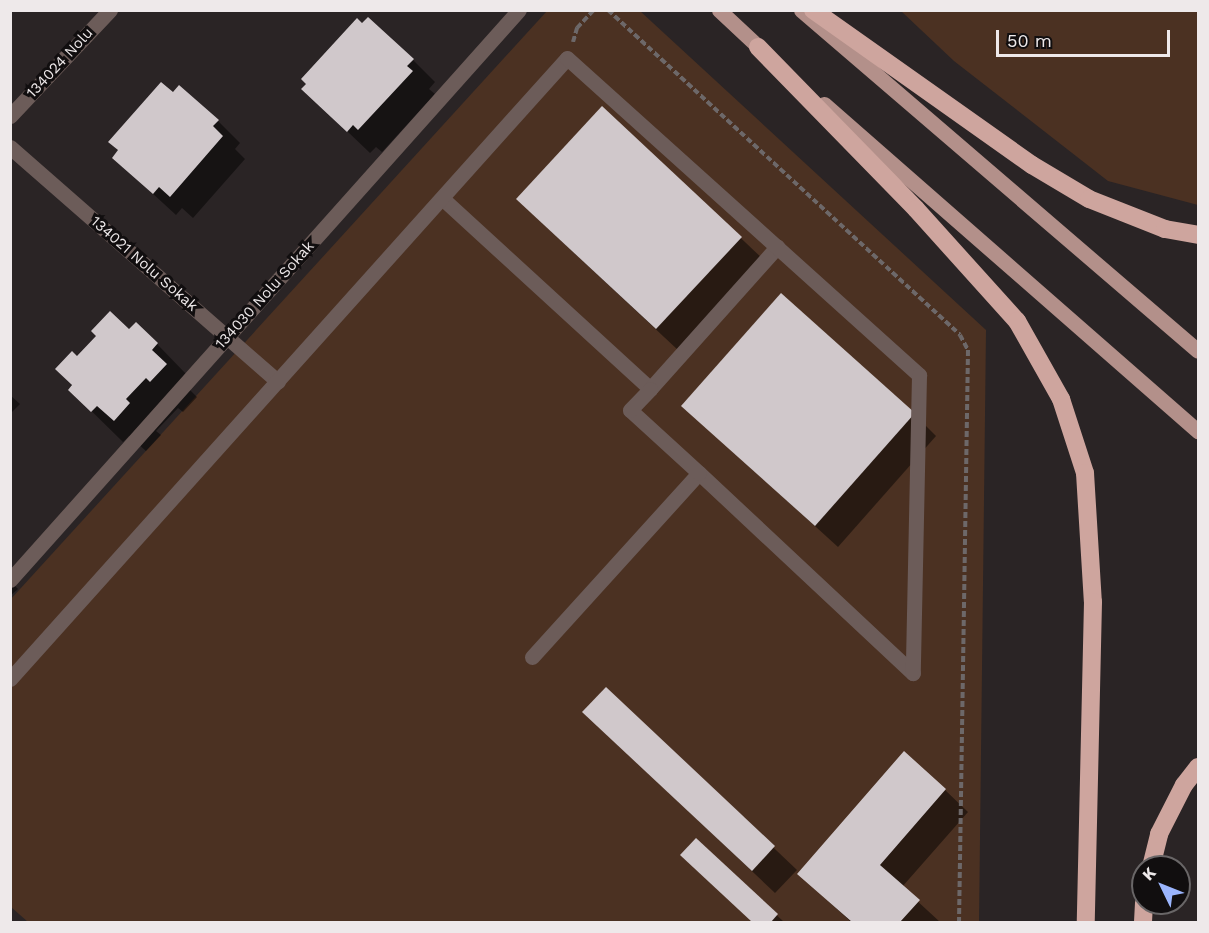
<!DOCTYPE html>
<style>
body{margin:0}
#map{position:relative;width:1209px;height:933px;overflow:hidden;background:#2a2425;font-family:"Work Sans",sans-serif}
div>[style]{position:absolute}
.green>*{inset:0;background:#4b3122}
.shadow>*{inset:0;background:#0007}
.building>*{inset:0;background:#d0c8cb}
.path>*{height:4px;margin-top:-2px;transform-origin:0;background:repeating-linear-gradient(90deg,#6d6869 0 6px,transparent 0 9px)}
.minor>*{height:15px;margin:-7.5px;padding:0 7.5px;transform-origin:7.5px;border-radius:7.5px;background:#6c5c59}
.major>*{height:15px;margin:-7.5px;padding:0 7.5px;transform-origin:7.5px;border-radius:7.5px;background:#b3908a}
.highway>*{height:18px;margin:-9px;padding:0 9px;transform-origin:9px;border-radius:9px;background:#cea59e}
span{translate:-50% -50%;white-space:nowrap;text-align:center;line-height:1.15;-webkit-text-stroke:6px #110e0f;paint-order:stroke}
.street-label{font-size:15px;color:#eee9ea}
.frame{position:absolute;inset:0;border:12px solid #eee9ea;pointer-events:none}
.north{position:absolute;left:1131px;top:855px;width:60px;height:60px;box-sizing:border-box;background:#110e0f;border:2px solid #696667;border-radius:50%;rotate:313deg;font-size:16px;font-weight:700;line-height:24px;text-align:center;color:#eee9ea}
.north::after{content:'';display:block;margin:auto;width:21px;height:27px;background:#9bb5fd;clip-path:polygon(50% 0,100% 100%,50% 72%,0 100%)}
.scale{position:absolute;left:996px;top:30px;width:174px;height:27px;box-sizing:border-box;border:3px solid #eee9ea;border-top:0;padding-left:8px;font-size:18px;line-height:21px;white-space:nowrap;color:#eee9ea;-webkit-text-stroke:4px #110e0f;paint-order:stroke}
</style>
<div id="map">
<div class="green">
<div style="clip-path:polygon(1193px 10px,1198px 12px,1198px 205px,1108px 181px,954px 61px,901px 11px)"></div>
<div style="clip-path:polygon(547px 11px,640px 11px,986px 330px,979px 922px,28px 922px,11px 907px,10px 600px)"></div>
</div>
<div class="shadow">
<div style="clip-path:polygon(413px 60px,435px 82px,429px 89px,435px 94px,382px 152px,376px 147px,370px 153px,303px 89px)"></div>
<div style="clip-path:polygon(173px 94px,218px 121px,240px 143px,235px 149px,245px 159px,193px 218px,182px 208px,176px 215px,114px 158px)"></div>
<div style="clip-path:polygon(603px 108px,764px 260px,679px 351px,540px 221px)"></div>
<div style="clip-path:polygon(129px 331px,157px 344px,188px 376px,182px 382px,197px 397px,183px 412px,178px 408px,156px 431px,161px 435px,146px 451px,129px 436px,123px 442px,70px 390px,77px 358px)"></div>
<div style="clip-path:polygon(10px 395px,20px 404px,10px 414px)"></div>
<div style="clip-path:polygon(683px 406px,914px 414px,936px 436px,838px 547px)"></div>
<div style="clip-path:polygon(10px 581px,18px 589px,10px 596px)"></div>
<div style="clip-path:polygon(606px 689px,797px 870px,775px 893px,607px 734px)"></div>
<div style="clip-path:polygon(945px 790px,968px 812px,902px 887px,940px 922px,851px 922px,799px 874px)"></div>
<div style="clip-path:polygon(696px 840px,784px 922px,753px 922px,699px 872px)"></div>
</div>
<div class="building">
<div style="clip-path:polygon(368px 17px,414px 59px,407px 66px,413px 71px,358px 130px,353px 125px,347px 132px,301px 89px,306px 84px,301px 79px,357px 18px,362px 23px)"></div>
<div style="clip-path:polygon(161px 82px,173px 92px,179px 85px,219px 120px,213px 126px,223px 136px,170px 197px,159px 187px,153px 194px,112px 158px,118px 150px,108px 142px)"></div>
<div style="clip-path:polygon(602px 106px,742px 237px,656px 329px,516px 199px)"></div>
<div style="clip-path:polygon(781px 293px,915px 413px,815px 526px,681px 406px)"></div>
<div style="clip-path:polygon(110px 311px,129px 329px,136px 322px,158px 343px,152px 350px,167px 364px,150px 382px,146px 378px,126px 399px,130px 403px,114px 421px,97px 406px,91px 412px,68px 390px,72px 385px,55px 369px,72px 351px,77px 356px,96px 336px,91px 331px)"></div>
<div style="clip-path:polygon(606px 687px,775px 846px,752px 871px,582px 712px)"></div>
<div style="clip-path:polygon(904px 751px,946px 789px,880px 865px,920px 900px,900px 922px,852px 922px,797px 874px)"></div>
<div style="clip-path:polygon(696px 838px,778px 914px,771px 922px,752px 922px,680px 855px)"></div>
</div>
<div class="path">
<div style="left:608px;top:10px;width:479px;rotate:42.7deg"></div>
<div style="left:960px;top:335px;width:17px;rotate:62deg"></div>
<div style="left:968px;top:350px;width:572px;rotate:90.9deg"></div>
<div style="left:573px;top:42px;width:15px;rotate:-74deg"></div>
<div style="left:577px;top:28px;width:25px;rotate:-47deg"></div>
</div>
<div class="minor">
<div style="left:10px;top:116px;width:146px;rotate:-46.7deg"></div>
<div style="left:10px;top:147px;width:356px;rotate:41.2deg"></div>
<div style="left:443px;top:199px;width:281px;rotate:42.5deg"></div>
<div style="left:650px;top:389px;width:191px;rotate:-48.2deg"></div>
<div style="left:699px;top:473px;width:293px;rotate:43.1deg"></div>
<div style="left:10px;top:580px;width:764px;rotate:-48.24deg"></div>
<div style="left:532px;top:657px;width:248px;rotate:-47.8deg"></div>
<div style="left:699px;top:473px;width:93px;rotate:-137.6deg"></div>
<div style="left:630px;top:410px;width:29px;rotate:-46deg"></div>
<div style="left:10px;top:679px;width:834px;rotate:-48.11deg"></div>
<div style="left:567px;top:58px;width:474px;rotate:42deg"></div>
<div style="left:919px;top:375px;width:298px;rotate:91.2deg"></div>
</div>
<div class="major">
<div style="left:719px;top:10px;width:63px;rotate:43.1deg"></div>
<div style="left:801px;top:10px;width:523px;rotate:40.66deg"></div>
<div style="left:824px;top:104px;width:497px;rotate:41.2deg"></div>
</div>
<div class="highway">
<div style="left:813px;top:10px;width:268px;rotate:35.3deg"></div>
<div style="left:1032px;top:165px;width:66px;rotate:30.8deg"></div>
<div style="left:1089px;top:199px;width:82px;rotate:21.5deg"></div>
<div style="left:1165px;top:229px;width:34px;rotate:10deg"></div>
<div style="left:758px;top:47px;width:226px;rotate:45.7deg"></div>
<div style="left:916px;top:209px;width:151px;rotate:48deg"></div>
<div style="left:1017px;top:321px;width:90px;rotate:60.6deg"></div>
<div style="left:1061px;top:399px;width:78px;rotate:72deg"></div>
<div style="left:1085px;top:473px;width:129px;rotate:86.5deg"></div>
<div style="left:1093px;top:602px;width:320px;rotate:91.3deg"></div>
<div style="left:1151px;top:867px;width:34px;rotate:-76deg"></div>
<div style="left:1159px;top:834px;width:55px;rotate:-63deg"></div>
<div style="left:1184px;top:785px;width:23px;rotate:-52deg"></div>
<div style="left:1143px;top:922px;width:19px;rotate:-87deg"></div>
</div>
<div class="street-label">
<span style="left:60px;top:63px;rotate:-47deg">134024 Nolu</span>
<span style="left:144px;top:264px;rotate:41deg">134021 Nolu Sokak</span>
<span style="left:265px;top:295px;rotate:-48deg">134030 Nolu Sokak</span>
</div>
<div class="frame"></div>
<div class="north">K</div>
<div class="scale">50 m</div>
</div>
